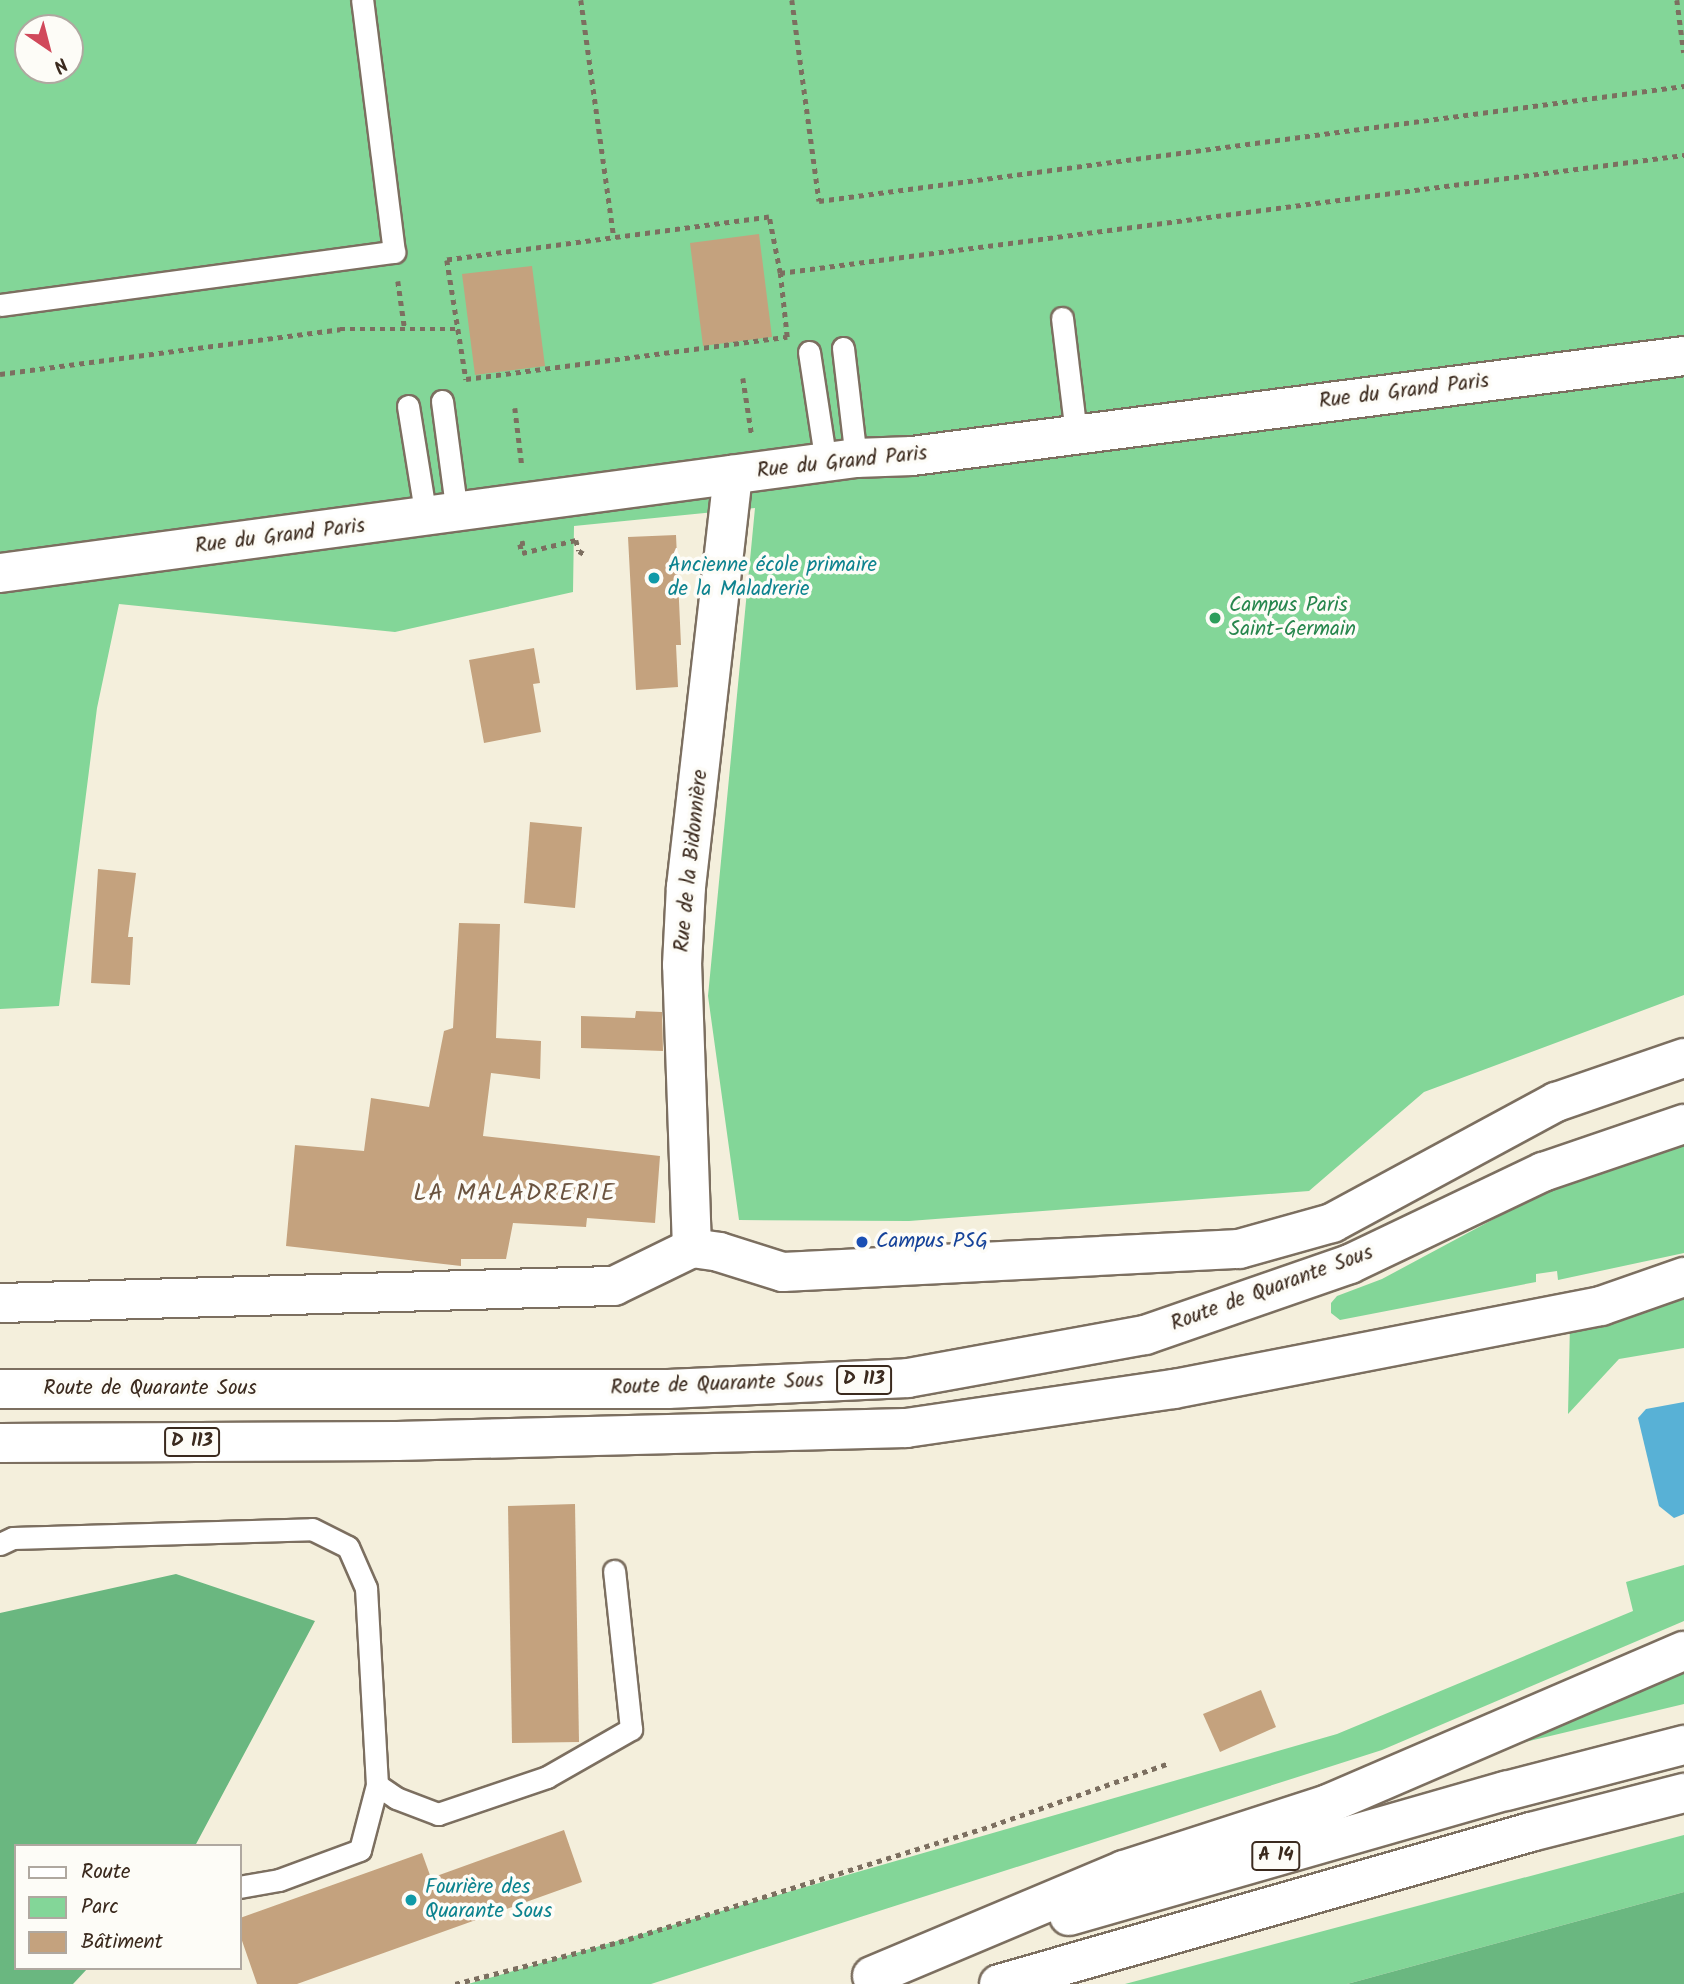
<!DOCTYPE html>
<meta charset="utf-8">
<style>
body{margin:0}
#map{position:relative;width:1684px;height:1984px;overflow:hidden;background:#f4efdc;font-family:Kalam,sans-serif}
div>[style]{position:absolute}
.green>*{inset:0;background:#83d698}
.forest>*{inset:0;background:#6ab780}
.water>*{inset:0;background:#58b1d6}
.building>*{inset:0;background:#c4a27e}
.path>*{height:4.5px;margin-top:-2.25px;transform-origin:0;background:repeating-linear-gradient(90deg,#7c6f60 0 5px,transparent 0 10px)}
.roads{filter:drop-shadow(2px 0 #7c6f60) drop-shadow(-2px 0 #7c6f60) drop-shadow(0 2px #7c6f60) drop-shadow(0 -2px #7c6f60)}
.lane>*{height:21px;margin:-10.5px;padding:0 10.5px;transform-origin:10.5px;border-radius:10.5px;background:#fff}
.street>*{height:38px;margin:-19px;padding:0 19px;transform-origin:19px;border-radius:19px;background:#fff}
.primary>*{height:38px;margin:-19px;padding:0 19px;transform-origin:19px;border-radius:19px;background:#fff}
.highway>*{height:38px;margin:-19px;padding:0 19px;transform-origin:19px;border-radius:19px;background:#fff}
.dots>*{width:19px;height:19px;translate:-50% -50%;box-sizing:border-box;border:4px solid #fdfcf7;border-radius:50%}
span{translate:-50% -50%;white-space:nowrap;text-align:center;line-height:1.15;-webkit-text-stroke:7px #fdfcf7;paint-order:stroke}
.shield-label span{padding:2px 5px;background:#fdfcf7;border:2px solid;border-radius:5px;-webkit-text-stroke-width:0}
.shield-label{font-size:19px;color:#3b2a1e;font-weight:700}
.street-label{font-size:21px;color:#3b2a1e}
.culture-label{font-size:21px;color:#0d838f}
.left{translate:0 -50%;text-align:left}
.leisure-label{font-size:21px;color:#27864d}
.transit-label{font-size:21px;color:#164399}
.quarter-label{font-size:24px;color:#6b5440;letter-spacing:2px}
.legend{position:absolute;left:14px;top:1844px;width:228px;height:126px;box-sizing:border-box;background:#fdfcf7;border:2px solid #afa8a0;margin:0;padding:9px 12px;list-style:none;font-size:21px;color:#3b2a1e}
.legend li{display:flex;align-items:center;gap:14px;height:35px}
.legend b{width:35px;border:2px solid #afa8a0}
.north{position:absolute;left:14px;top:14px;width:70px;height:70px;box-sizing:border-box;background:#fdfcf7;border:2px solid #afa8a0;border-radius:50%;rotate:145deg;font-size:19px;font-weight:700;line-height:28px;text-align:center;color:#3b2a1e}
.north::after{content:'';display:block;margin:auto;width:24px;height:32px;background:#d1495b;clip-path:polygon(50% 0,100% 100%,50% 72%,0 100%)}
</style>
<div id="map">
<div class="green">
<div style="clip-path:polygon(evenodd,0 0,1684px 0,1684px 995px,1424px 1092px,1309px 1191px,909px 1221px,739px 1220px,708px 996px,755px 508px,574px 526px,573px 592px,395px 632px,119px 604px,97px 708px,59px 1006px,0 1009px,0 0,28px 28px,70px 28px,70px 70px,28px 70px,28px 28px)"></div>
<div style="clip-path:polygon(1684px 1134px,1684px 1253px,1558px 1280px,1557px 1271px,1536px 1274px,1536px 1282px,1340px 1320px,1331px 1313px,1331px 1303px,1337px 1296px,1382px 1279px,1559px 1184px)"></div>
<div style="clip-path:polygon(1684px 1297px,1684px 1348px,1619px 1359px,1568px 1414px,1570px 1323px)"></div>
<div style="clip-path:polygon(1684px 1565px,1684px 1621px,1382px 1750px,651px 1984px,468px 1984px,1337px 1734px,1633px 1611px,1626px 1582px)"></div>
<div style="clip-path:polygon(1684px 1669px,1684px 1704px,1517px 1744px)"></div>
<div style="clip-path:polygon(1684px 1835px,1684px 1892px,1347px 1984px,1125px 1984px)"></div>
</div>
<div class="forest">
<div style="clip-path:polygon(176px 1574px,315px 1621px,195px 1846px,16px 1846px,16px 1968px,88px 1968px,73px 1984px,0 1984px,0 1613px)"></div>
<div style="clip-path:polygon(1684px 1892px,1684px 1984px,1347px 1984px)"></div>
</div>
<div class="water">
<div style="clip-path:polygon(1684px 1402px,1684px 1514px,1674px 1518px,1659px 1506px,1638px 1418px,1646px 1409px)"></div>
</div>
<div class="building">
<div style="clip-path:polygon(759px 234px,772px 337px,703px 346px,690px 243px)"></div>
<div style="clip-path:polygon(532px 266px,545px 366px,475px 375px,462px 274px)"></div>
<div style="clip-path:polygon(676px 535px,681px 645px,676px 645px,678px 687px,636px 690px,628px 537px)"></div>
<div style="clip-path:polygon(534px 648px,540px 683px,533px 684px,541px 732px,484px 743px,469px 660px)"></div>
<div style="clip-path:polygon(530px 822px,582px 827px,575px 908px,524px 903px)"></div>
<div style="clip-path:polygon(98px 869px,136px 873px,128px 937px,133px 937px,130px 985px,91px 983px)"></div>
<div style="clip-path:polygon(459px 923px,500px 924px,496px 1038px,541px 1041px,540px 1079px,491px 1073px,483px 1136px,660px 1156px,655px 1223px,587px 1218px,586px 1227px,513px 1223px,506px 1259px,461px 1259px,461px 1266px,286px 1246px,295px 1145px,364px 1151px,371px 1098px,429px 1107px,444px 1031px,453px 1028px)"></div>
<div style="clip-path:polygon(636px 1011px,662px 1012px,663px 1051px,581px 1048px,581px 1016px,635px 1018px)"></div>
<div style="clip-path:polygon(575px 1504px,579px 1742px,512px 1743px,508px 1506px)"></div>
<div style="clip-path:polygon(1261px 1690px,1276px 1727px,1220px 1752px,1203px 1714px)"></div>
<div style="clip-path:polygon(564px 1830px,582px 1882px,297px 1984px,257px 1984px,240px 1935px,240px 1918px,422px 1853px,431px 1878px)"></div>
</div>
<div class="path">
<div style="left:581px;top:0;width:240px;rotate:82.1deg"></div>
<div style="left:792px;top:0;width:203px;rotate:82.3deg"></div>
<div style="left:819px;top:201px;width:873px;rotate:-7.57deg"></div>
<div style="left:1677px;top:0;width:53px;rotate:82.5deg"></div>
<div style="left:780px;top:273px;width:57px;rotate:-101.1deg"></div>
<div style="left:769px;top:217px;width:325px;rotate:172.4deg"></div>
<div style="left:447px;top:260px;width:121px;rotate:80.9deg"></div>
<div style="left:466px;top:379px;width:324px;rotate:-7.5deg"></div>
<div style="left:787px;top:337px;width:64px;rotate:-96.2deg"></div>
<div style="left:780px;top:273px;width:912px;rotate:-7.44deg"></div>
<div style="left:398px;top:281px;width:49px;rotate:81.9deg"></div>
<div style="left:0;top:374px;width:343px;rotate:-7.5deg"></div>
<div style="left:340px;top:329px;width:118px"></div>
<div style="left:743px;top:378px;width:59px;rotate:81.2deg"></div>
<div style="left:515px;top:408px;width:58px;rotate:83.1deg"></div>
<div style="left:525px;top:543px;width:5px;rotate:169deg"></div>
<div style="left:520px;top:544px;width:9px;rotate:77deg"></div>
<div style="left:522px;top:553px;width:56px;rotate:-13.5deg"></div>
<div style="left:576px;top:540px;width:11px;rotate:75deg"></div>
<div style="left:579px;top:551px;width:8px;rotate:30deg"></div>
<div style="left:455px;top:1984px;width:169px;rotate:-14.4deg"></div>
<div style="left:619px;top:1942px;width:380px;rotate:-17.3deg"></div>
<div style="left:982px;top:1829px;width:196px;rotate:-19.4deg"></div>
</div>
<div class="roads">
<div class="lane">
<div style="left:0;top:305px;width:398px;rotate:-7.7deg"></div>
<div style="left:394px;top:252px;width:254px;rotate:-97.2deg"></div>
<div style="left:1062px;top:318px;width:117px;rotate:83.1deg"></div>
<div style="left:843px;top:348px;width:111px;rotate:83.3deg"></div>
<div style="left:809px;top:352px;width:112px;rotate:81.3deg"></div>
<div style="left:442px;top:401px;width:113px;rotate:82.4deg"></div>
<div style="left:408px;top:406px;width:112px;rotate:80.8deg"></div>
<div style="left:0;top:1544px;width:14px;rotate:-25deg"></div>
<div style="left:13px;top:1538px;width:299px;rotate:-1.7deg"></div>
<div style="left:312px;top:1529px;width:40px;rotate:26.6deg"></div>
<div style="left:348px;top:1547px;width:45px;rotate:66.3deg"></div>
<div style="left:366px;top:1588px;width:197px;rotate:86.8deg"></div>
<div style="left:377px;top:1785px;width:67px;rotate:104.7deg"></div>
<div style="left:360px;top:1850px;width:86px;rotate:159.7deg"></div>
<div style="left:279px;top:1880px;width:40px;rotate:170deg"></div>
<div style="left:377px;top:1785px;width:23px;rotate:34deg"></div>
<div style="left:396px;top:1798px;width:45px;rotate:20.9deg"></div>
<div style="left:438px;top:1814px;width:115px;rotate:-18.7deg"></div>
<div style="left:547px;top:1777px;width:97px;rotate:-29.7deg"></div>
<div style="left:631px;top:1729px;width:159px;rotate:-96.1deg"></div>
</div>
<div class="street">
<div style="left:0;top:573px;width:864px;rotate:-7.65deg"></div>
<div style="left:856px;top:458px;width:56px;rotate:-2deg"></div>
<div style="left:912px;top:456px;width:778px;rotate:-7.38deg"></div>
<div style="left:692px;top:1248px;width:283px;rotate:-92deg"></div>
<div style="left:682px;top:965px;width:78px;rotate:-87.1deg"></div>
<div style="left:686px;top:887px;width:415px;rotate:-83.5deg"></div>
<div style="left:0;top:1303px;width:614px;rotate:-1.59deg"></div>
<div style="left:614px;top:1286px;width:87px;rotate:-26deg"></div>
<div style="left:692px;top:1248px;width:27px;rotate:8deg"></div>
<div style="left:719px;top:1252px;width:67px;rotate:17.4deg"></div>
<div style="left:783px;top:1272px;width:457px;rotate:-2.9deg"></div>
<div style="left:1239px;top:1249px;width:97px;rotate:-15.6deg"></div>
<div style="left:1332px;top:1223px;width:255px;rotate:-28.4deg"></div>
<div style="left:1556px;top:1102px;width:135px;rotate:-19deg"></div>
</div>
<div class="primary">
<div style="left:0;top:1389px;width:668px"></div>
<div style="left:668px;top:1389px;width:240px;rotate:-2.6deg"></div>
<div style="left:908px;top:1378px;width:241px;rotate:-10.3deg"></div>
<div style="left:1145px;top:1335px;width:217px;rotate:-19.1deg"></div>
<div style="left:1350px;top:1264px;width:214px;rotate:-25.5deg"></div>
<div style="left:1543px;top:1172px;width:149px;rotate:-18.8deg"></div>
<div style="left:0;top:1443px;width:397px;rotate:-0.3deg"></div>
<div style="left:397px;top:1441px;width:509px;rotate:-1.46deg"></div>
<div style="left:906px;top:1428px;width:271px;rotate:-8.3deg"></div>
<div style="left:1174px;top:1389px;width:435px;rotate:-11deg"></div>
<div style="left:1601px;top:1306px;width:88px;rotate:-19.3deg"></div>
</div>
<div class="highway">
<div style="left:1069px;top:1916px;width:455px;rotate:-16deg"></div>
<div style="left:1506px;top:1791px;width:184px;rotate:-14.5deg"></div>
<div style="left:872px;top:1976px;width:273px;rotate:-22.8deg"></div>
<div style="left:1124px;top:1870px;width:214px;rotate:-17.9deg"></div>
<div style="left:1328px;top:1804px;width:387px;rotate:-23.3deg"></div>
<div style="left:999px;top:1984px;width:553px;rotate:-15.95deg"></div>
<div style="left:1531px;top:1832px;width:158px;rotate:-14.3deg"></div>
</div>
</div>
<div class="dots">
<div style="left:654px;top:578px;background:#0f9aa8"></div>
<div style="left:1215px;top:618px;background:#2e9e5b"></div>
<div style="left:862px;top:1242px;background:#1a4fb4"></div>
<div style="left:411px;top:1900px;background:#0f9aa8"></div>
</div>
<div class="shield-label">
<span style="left:864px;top:1380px">D 113</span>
<span style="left:192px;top:1442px">D 113</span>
<span style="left:1276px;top:1856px">A 14</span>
</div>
<div class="street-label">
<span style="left:1404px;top:392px;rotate:-7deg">Rue du Grand Paris</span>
<span style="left:842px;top:463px;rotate:-6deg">Rue du Grand Paris</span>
<span style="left:280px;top:537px;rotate:-7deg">Rue du Grand Paris</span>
<span style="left:692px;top:861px;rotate:-84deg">Rue de la Bidonnière</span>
<span style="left:1272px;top:1289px;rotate:-20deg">Route de Quarante Sous</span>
<span style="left:717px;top:1385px;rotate:-2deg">Route de Quarante Sous</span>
<span style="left:150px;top:1389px">Route de Quarante Sous</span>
</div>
<div class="culture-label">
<span class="left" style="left:668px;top:578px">Ancienne école primaire<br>de la Maladrerie</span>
<span class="left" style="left:425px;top:1900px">Fourière des<br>Quarante Sous</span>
</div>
<div class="leisure-label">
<span class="left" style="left:1229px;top:618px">Campus Paris<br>Saint-Germain</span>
</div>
<div class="transit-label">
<span class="left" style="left:876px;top:1242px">Campus PSG</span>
</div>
<div class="quarter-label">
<span style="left:515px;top:1194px">LA MALADRERIE</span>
</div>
<ul class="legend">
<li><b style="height:9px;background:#fff"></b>Route</li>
<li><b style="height:19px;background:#83d698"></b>Parc</li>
<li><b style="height:19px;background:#c4a27e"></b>Bâtiment</li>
</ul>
<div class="north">N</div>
</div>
